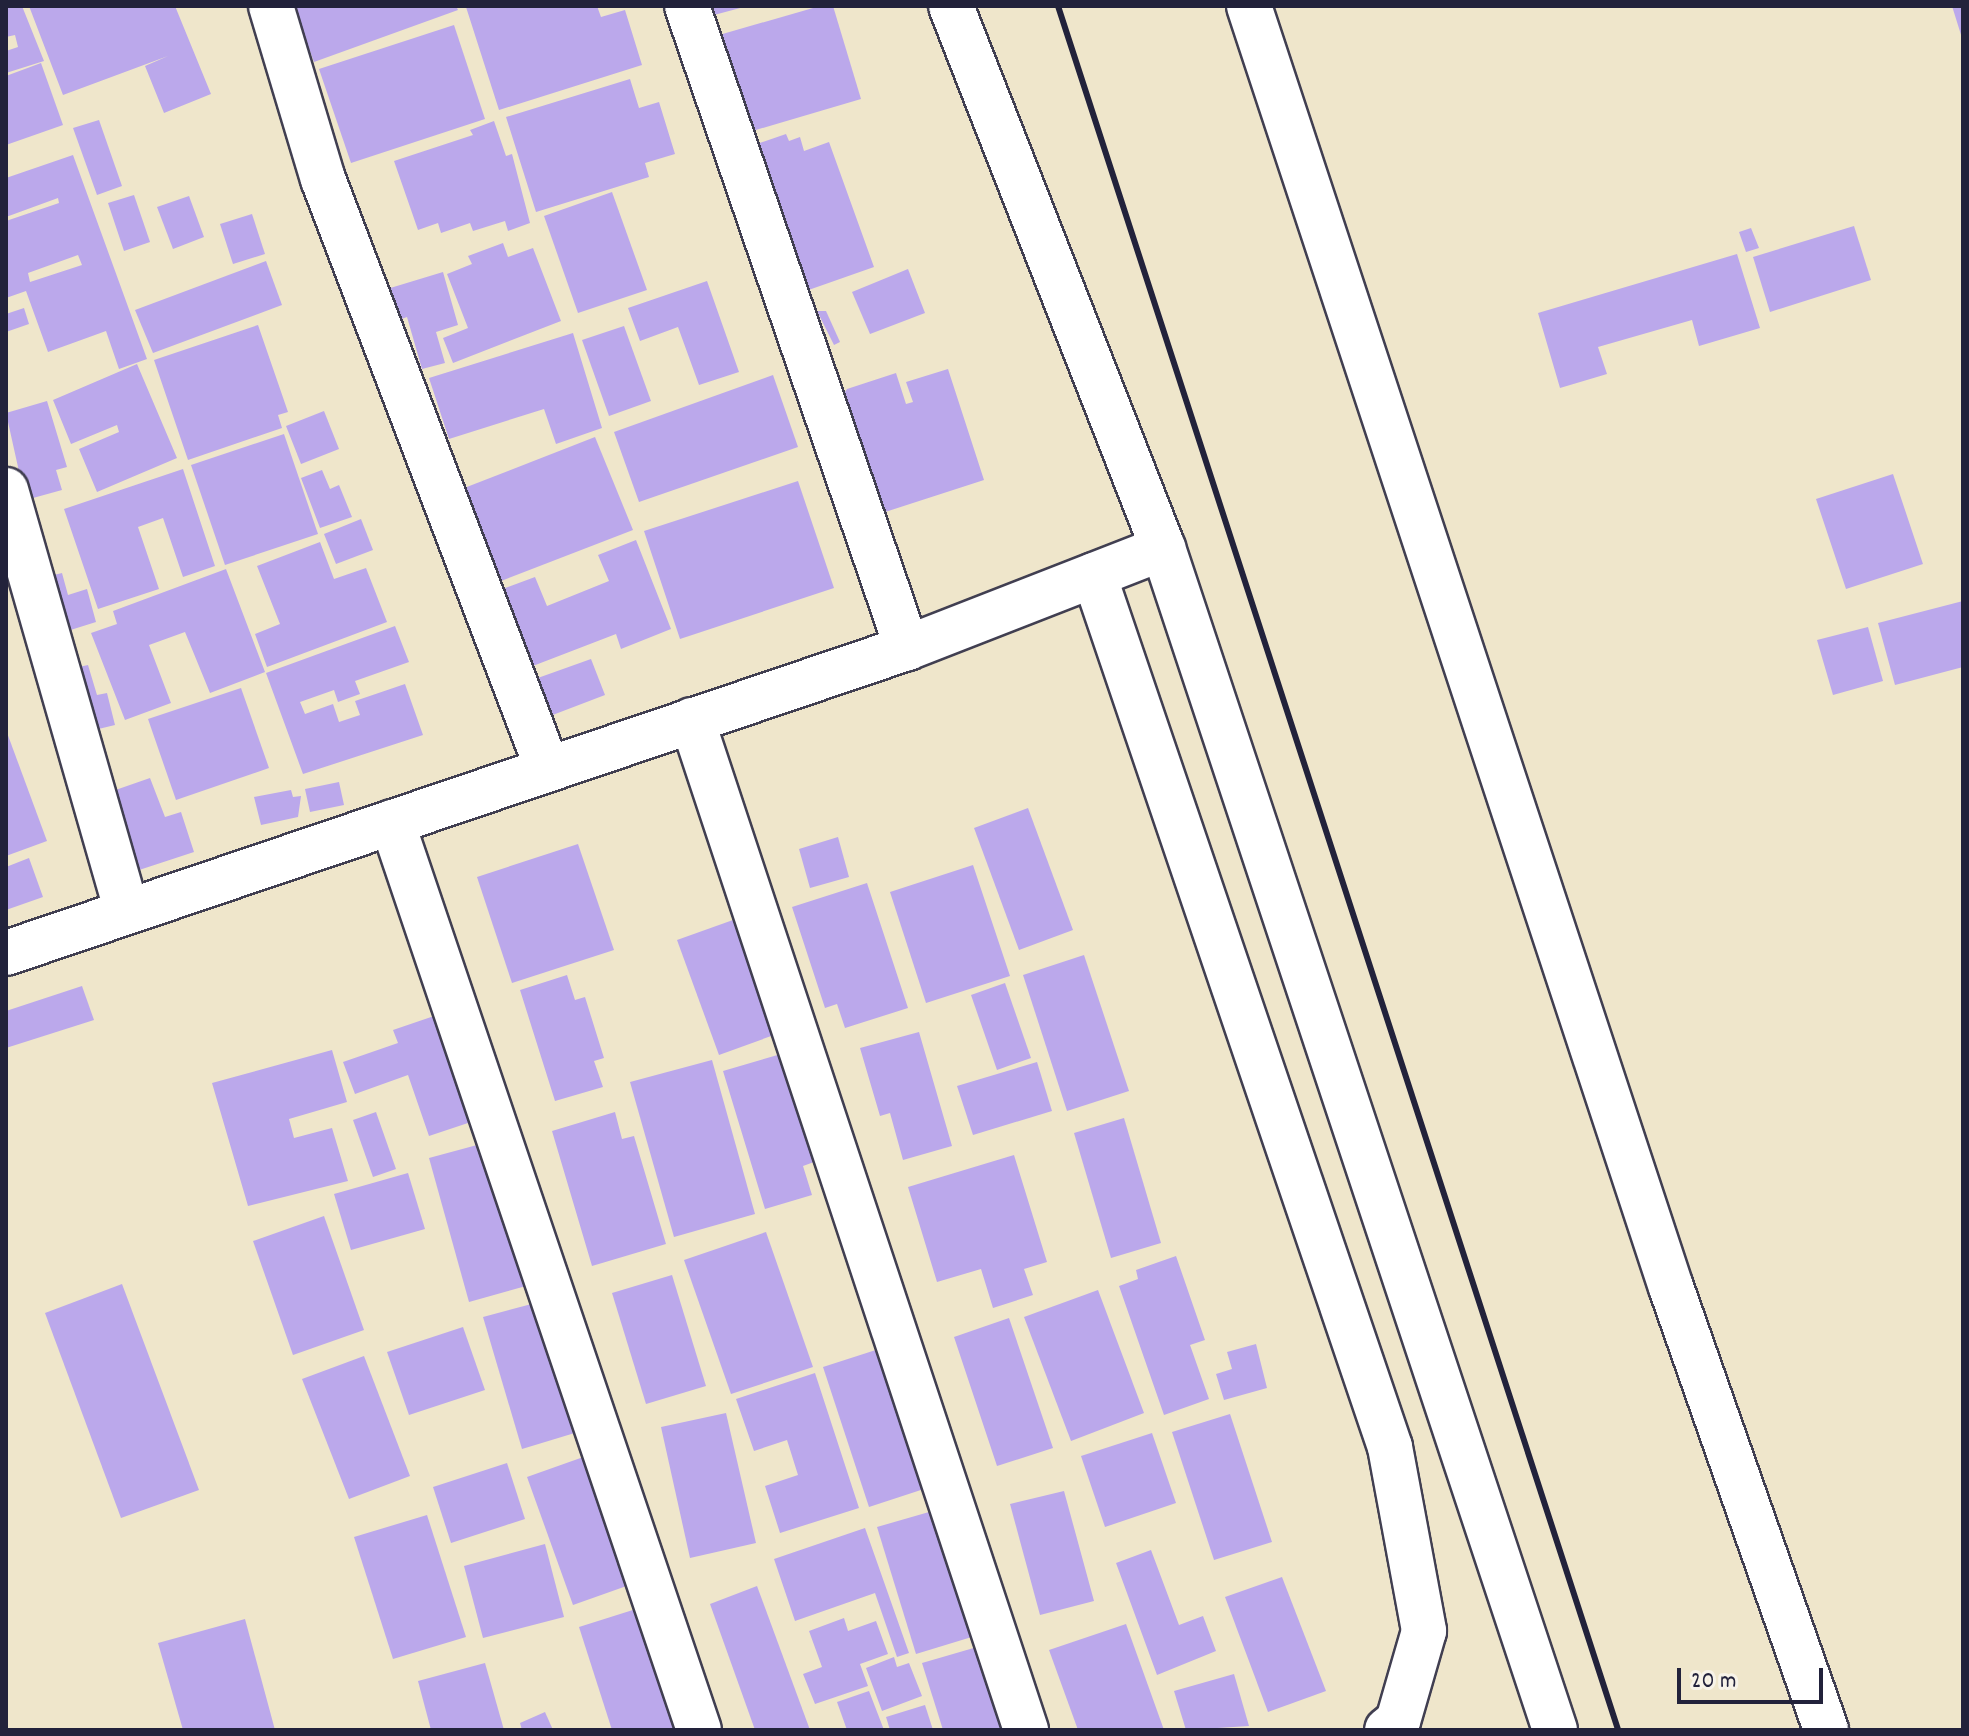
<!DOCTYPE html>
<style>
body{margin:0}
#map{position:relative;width:1969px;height:1736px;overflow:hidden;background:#efe6cb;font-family:Dekko,sans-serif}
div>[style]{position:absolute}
.building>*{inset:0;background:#bba8eb}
.roads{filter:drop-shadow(2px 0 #413f51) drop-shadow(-2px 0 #413f51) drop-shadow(0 2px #413f51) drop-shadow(0 -2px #413f51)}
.minor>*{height:44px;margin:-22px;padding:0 22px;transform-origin:22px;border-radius:22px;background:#fff}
.rail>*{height:6px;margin:-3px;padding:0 3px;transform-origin:3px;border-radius:3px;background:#22223b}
span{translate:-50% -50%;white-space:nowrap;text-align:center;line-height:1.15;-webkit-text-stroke:8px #f7f3e8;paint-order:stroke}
.frame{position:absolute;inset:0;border:8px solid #22223b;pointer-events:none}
.scale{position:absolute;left:1677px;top:1668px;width:146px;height:36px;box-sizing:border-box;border:4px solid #22223b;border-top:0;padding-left:10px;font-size:24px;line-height:28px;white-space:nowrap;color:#22223b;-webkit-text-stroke:6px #f7f3e8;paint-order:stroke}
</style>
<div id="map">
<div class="building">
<div style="clip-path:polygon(6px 6px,22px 6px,44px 61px,6px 73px,6px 51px,18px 47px,15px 35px,24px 33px,6px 37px)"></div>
<div style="clip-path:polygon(29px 6px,175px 6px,211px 94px,164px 113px,145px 66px,168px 56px,63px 95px)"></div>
<div style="clip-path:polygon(293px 6px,456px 6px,458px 10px,314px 62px)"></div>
<div style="clip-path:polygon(597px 6px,601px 17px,625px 10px,642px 65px,499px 110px,466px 7px)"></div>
<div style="clip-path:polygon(696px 6px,744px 6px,744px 7px,699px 19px)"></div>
<div style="clip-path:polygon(820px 6px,833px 6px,861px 99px,749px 132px,719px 35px)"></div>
<div style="clip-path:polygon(1952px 6px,1963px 6px,1963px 38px,1962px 38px)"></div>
<div style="clip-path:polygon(454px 25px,485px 119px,351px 163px,319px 69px)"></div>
<div style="clip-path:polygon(41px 63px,63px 125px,6px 145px,6px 76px)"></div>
<div style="clip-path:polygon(630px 79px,639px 108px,659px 102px,675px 154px,645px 163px,649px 177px,536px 212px,506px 117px)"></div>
<div style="clip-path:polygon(99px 120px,122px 186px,97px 195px,73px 128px)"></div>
<div style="clip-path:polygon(494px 121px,506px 156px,512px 154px,530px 223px,508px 231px,505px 221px,473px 231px,470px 223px,441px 233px,438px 223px,418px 230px,394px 161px,473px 135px,470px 130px)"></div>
<div style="clip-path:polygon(786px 134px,789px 141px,800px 137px,804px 151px,829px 142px,874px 267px,800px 293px,748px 147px)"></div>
<div style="clip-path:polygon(evenodd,73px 155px,147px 359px,119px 369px,106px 331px,48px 352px,26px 291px,6px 298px,6px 221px,59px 203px,58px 198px,6px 217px,6px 178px,73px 155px,78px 255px,82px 265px,30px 282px,28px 273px,78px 255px)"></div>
<div style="clip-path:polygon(612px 192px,647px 290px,578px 313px,544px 216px)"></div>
<div style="clip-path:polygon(134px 195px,150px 242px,124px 251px,108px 203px)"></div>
<div style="clip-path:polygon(189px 196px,204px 237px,173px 249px,157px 207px)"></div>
<div style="clip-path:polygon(252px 214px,265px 254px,233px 264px,220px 224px)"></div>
<div style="clip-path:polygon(1854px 226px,1871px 280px,1770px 312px,1753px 257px)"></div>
<div style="clip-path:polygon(1751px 228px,1759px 248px,1746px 252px,1739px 232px)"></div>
<div style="clip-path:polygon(503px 243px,508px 257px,533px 248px,561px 321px,453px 363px,443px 338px,468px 328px,447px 274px,472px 264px,468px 256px)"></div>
<div style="clip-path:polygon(1737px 254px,1760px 328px,1699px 346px,1692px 320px,1598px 347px,1607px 374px,1560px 388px,1538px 313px)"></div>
<div style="clip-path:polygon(266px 261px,282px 305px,153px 353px,135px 310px)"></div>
<div style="clip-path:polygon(908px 269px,925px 313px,870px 334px,852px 292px)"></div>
<div style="clip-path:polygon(443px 272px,458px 325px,436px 332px,445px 363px,422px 369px,407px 317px,396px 321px,387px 289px)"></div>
<div style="clip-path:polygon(707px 281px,739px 372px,699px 385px,678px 327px,640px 341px,628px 308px)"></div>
<div style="clip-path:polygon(24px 308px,29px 324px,6px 332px,6px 314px)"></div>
<div style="clip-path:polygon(817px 311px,826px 311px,840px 342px,834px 345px)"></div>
<div style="clip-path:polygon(258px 325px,288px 412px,278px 415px,282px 428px,188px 460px,154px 360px)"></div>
<div style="clip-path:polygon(624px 326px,651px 401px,609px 416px,582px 340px)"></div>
<div style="clip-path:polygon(573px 333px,602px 428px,556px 444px,544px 409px,449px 439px,429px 378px)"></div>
<div style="clip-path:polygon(137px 364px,177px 458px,97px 492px,79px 449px,119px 432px,117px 425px,71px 444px,53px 400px)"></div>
<div style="clip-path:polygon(948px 369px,984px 480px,879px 514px,841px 398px,847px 389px,896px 373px,906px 404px,913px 402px,906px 382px)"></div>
<div style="clip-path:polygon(773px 375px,798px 447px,639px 502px,614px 432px)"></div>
<div style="clip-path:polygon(47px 401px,67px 467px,56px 470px,62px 490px,33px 498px,29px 483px,22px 485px,6px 413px)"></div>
<div style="clip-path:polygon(324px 411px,339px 449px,301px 464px,286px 426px)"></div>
<div style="clip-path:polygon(284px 434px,318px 534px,225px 565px,191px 465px)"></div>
<div style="clip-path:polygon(595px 437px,633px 530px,496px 583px,459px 490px)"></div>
<div style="clip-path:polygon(183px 469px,215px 566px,183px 577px,163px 518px,138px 527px,159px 589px,98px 609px,64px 509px)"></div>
<div style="clip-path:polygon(322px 470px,330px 489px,339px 485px,352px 517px,320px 528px,301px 478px)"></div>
<div style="clip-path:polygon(1893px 474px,1923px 564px,1846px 589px,1816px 499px)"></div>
<div style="clip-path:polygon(798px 481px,834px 588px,680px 639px,644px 531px)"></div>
<div style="clip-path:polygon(361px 519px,373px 550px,336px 564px,324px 534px)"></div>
<div style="clip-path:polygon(636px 540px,671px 629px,621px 649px,616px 634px,525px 669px,494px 592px,535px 577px,547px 606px,609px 581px,598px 555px)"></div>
<div style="clip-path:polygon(320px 542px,334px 579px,366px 568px,387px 622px,267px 667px,255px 634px,280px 624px,257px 566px)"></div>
<div style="clip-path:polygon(226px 569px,265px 672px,210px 693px,185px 632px,149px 645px,171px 703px,125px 720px,91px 633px,117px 624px,113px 611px)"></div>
<div style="clip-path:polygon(62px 573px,68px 595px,87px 589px,96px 622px,61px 633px,46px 577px)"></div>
<div style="clip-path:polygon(1963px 601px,1963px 667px,1895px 685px,1878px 623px)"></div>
<div style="clip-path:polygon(395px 626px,409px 662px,355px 681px,360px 694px,338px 702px,334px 690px,300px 702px,305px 714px,333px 704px,339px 722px,360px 715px,355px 701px,405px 684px,423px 735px,303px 774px,266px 673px)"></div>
<div style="clip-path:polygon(1868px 627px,1883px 681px,1833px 695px,1817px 640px)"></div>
<div style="clip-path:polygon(591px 659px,605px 695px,550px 716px,535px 679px)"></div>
<div style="clip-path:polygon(88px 665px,97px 695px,107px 693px,115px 725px,86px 732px,70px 669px)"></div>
<div style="clip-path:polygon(241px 688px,269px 768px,176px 800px,148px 719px)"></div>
<div style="clip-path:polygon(6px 730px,47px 841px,6px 856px)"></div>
<div style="clip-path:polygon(150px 778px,165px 817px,181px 812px,194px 852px,130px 873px,104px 794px)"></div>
<div style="clip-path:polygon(339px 782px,344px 805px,310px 812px,305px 789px)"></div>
<div style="clip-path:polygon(291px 790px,293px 797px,301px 796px,298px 817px,261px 825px,254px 797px)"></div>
<div style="clip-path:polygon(1028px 808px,1073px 930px,1019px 950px,974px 828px)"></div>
<div style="clip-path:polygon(838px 837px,849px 877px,810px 888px,799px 849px)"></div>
<div style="clip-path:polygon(578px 844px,614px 950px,512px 983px,477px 877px)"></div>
<div style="clip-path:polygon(29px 858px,43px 897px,6px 910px,6px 867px)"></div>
<div style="clip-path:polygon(973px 865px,1010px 976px,926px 1003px,890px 892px)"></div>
<div style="clip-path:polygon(867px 883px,908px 1008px,845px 1028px,837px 1004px,825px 1008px,792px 907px)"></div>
<div style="clip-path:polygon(733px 920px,774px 1035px,719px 1055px,677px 940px)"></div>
<div style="clip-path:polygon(1084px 955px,1129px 1091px,1067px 1111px,1023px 975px)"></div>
<div style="clip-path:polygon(567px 975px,575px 1000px,585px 997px,604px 1058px,594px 1061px,603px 1087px,555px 1101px,520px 990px)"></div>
<div style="clip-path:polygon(1005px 983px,1031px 1058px,997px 1070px,971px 995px)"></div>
<div style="clip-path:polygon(82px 986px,94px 1020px,6px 1048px,6px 1011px)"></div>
<div style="clip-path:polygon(437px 1015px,474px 1121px,429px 1136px,408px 1075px,355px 1094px,343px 1062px,398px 1043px,393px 1030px)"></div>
<div style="clip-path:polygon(919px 1032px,952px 1146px,903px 1160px,890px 1113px,880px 1116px,860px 1048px)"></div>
<div style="clip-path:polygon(332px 1050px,347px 1102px,289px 1119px,294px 1138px,332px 1128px,348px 1181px,248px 1206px,212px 1083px)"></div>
<div style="clip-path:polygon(781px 1054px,797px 1110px,826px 1102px,833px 1129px,806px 1137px,814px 1162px,803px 1166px,812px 1195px,765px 1209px,723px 1071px)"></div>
<div style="clip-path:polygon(712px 1060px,755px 1214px,674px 1237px,630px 1082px)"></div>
<div style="clip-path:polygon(1037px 1062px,1052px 1111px,973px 1135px,957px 1086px)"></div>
<div style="clip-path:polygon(376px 1112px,396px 1169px,373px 1177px,353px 1120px)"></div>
<div style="clip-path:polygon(615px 1112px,622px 1139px,634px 1136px,666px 1244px,592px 1266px,552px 1131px)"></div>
<div style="clip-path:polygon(1124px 1118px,1161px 1243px,1111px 1258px,1074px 1133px)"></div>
<div style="clip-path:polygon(503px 1138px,544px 1281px,469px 1302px,429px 1158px)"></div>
<div style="clip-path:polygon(1014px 1155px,1047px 1262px,1024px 1269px,1033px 1295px,993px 1308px,981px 1269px,937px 1282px,908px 1187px)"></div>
<div style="clip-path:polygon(408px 1173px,425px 1229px,351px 1250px,334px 1194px)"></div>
<div style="clip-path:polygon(324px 1216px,364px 1330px,293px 1355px,253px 1241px)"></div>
<div style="clip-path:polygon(766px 1232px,813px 1367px,731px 1394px,684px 1260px)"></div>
<div style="clip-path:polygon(1176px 1256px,1205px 1340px,1190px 1345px,1209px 1399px,1164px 1415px,1119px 1286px,1138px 1279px,1136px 1270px)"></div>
<div style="clip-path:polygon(672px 1275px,706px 1386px,646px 1404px,612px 1293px)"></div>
<div style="clip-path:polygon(122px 1284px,199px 1490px,121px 1518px,45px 1313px)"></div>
<div style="clip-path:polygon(1098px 1290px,1144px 1413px,1071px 1441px,1024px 1317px)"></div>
<div style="clip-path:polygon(539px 1302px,578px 1432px,522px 1449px,483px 1317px)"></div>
<div style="clip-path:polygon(1009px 1318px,1053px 1448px,997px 1466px,954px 1337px)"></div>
<div style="clip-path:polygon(463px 1327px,485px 1390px,409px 1415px,387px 1352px)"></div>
<div style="clip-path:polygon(1256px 1344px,1267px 1388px,1224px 1400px,1216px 1374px,1232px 1369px,1227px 1352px)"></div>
<div style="clip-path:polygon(882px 1348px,927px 1488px,869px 1507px,823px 1367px)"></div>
<div style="clip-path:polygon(364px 1356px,410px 1476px,349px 1499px,302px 1379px)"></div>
<div style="clip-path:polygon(815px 1373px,859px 1508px,780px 1533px,765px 1486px,798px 1475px,787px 1440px,754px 1451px,736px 1399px)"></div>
<div style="clip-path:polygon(726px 1413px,756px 1543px,690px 1558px,661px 1427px)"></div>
<div style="clip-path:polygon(1230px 1414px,1272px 1542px,1214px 1560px,1172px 1432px)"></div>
<div style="clip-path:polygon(1152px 1433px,1176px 1503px,1105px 1527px,1081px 1456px)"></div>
<div style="clip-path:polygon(589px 1455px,635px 1583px,573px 1605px,527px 1477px)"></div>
<div style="clip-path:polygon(507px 1463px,525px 1519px,451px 1543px,433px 1487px)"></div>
<div style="clip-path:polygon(1064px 1491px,1094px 1601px,1040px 1615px,1010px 1504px)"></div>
<div style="clip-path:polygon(936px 1510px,975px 1636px,916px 1654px,877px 1527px)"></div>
<div style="clip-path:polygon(427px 1515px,466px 1637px,393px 1659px,354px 1537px)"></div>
<div style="clip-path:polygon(865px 1528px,909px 1653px,897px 1657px,875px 1593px,795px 1621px,774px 1559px)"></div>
<div style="clip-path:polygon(545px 1544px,564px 1617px,483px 1638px,464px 1566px)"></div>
<div style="clip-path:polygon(1151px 1550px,1179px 1625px,1203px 1616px,1216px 1651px,1157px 1675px,1116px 1563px)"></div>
<div style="clip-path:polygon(1282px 1577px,1326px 1691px,1268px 1712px,1225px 1597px)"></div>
<div style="clip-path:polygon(757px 1586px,810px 1730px,755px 1730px,710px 1604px)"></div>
<div style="clip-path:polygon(636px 1609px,675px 1730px,612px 1730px,579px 1627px)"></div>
<div style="clip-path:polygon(844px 1618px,848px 1631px,876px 1621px,888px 1654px,860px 1664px,868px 1686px,815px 1704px,803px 1674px,822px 1667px,809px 1631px)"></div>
<div style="clip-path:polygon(245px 1619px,275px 1730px,183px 1730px,158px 1643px)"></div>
<div style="clip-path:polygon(1126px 1624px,1164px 1730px,1078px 1730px,1049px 1650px)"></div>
<div style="clip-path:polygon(984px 1645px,1010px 1730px,943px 1730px,922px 1663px)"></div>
<div style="clip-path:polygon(894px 1657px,897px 1667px,909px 1663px,922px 1696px,882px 1711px,866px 1668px)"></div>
<div style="clip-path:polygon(485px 1663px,504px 1730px,431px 1730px,418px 1681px)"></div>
<div style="clip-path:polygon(1234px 1674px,1249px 1726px,1186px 1730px,1174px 1691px)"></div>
<div style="clip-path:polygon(869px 1691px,884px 1730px,847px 1730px,837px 1702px)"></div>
<div style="clip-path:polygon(925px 1705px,933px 1730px,890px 1730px,886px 1717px)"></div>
<div style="clip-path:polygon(545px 1712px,553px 1730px,522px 1730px,520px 1723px)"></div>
</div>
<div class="roads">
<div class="minor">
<div style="left:271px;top:6px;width:181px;rotate:73.3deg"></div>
<div style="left:323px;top:179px;width:632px;rotate:69.16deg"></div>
<div style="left:687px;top:6px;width:679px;rotate:71.08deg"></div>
<div style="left:951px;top:6px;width:582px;rotate:68.64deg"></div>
<div style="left:1163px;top:548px;width:1245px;rotate:71.65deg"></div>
<div style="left:1249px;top:6px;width:1349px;rotate:71.77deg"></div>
<div style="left:1671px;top:1287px;width:469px;rotate:70.7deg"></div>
<div style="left:6px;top:490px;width:438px;rotate:74deg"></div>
<div style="left:1094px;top:575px;width:921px;rotate:71.25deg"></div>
<div style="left:1390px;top:1447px;width:187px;rotate:79.5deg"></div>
<div style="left:1424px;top:1631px;width:94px;rotate:106.1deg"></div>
<div style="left:1398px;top:1721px;width:14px;rotate:141deg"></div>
<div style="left:692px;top:720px;width:1064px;rotate:71.7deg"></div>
<div style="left:392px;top:822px;width:958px;rotate:71.32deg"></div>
<div style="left:6px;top:953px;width:951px;rotate:-18.7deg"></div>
<div style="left:907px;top:648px;width:275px;rotate:-21.3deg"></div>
</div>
</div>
<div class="rail">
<div style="left:1058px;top:6px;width:1813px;rotate:72deg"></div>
</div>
<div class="frame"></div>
<div class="scale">20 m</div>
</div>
